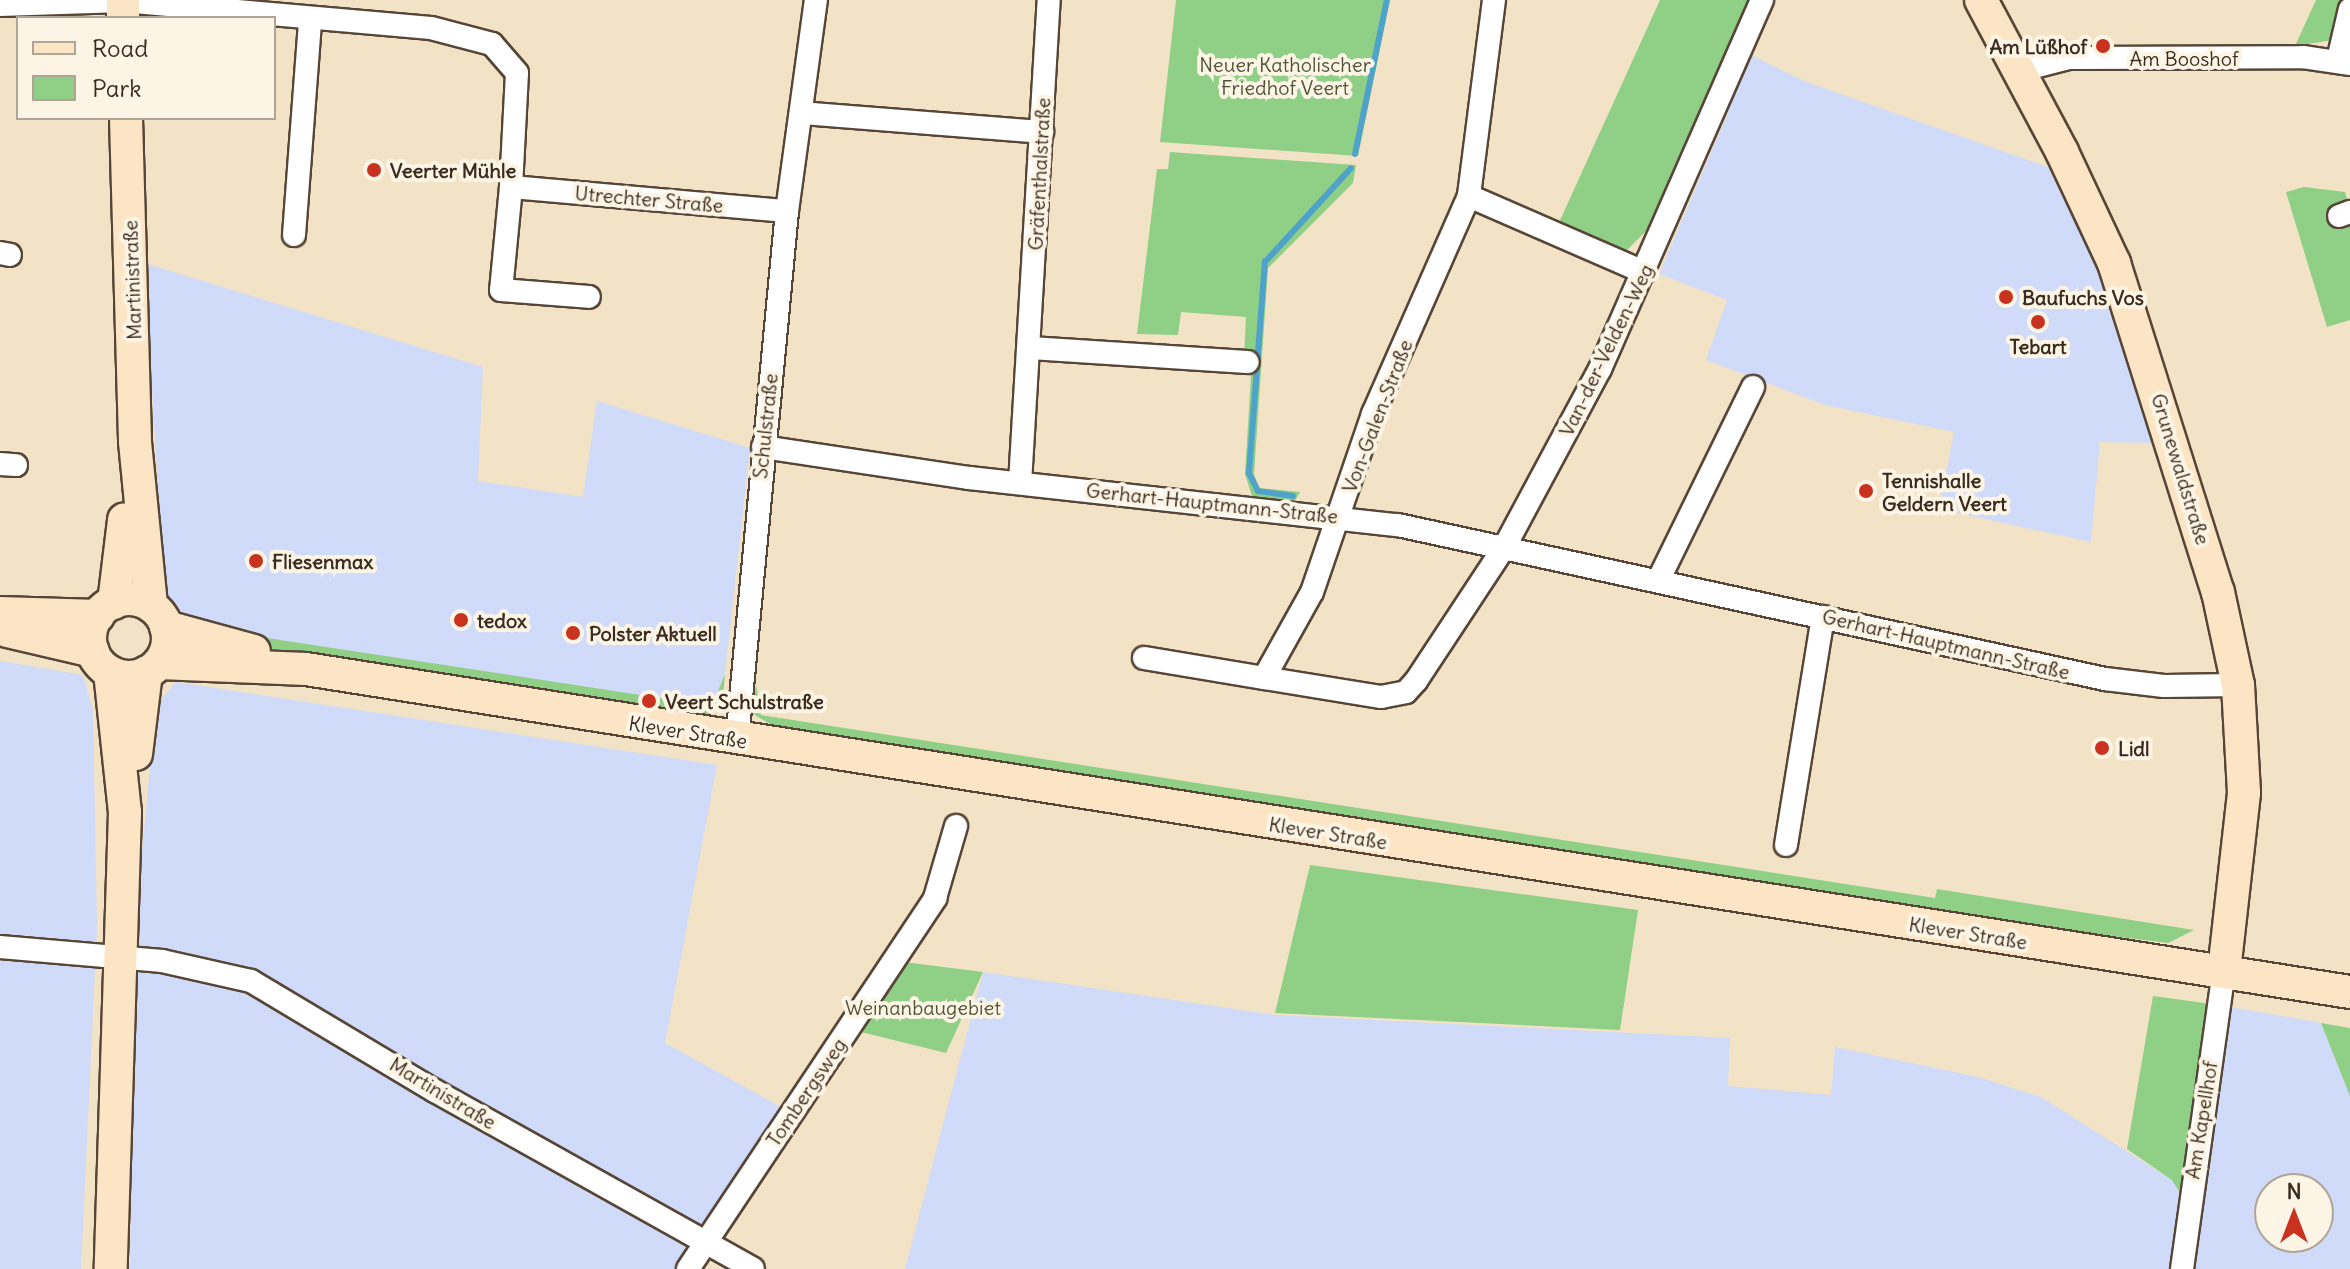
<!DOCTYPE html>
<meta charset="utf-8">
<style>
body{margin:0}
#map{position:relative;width:2350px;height:1269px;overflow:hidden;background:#f3e3c6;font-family:Delius,sans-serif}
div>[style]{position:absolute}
.built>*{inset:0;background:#d0daf9}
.green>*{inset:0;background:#8fcf86}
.stream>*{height:6px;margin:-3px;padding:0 3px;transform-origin:3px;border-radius:3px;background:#4fa3cb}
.roads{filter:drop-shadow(2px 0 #574637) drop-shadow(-2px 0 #574637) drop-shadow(0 2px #574637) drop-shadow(0 -2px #574637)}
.street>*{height:22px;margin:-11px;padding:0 11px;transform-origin:11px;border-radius:11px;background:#fff}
.secondary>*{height:32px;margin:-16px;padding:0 16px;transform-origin:16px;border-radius:16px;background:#fce5c4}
.secondary>.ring{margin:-16px;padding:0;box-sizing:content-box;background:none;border:32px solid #fce5c4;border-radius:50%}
.dots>*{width:22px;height:22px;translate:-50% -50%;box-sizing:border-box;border:4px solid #fcf5e5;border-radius:50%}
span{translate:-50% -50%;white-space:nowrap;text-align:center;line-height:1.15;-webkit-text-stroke:8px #fcf5e5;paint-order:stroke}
.poi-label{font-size:20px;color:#3b2a1e;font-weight:700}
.right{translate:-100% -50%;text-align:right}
.left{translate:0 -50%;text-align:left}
.street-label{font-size:20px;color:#3b2a1e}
.park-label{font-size:20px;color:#505338}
.legend{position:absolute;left:16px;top:16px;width:260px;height:104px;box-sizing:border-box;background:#fcf5e5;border:2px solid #afa495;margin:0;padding:10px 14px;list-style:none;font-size:24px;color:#3b2a1e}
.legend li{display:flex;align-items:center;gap:16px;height:40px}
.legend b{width:40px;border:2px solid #afa495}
.north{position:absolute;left:2254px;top:1173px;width:80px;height:80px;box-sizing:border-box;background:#fcf5e5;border:2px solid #afa495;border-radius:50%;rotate:0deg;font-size:22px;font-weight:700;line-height:32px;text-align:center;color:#3b2a1e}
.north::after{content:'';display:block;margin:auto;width:28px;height:36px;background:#c8321e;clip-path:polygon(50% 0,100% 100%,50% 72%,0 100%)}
</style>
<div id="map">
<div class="built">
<div style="clip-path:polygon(1747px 53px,1804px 81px,2053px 169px,2101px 275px,2156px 443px,2100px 442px,2091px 542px,1939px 509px,1954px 432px,1825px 405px,1706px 360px,1727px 300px,1659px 274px,1730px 108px,1724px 104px)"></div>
<div style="clip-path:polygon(144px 263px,483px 367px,478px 481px,583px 497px,597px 401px,750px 448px,725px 674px,712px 707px,176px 624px,166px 598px,163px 566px)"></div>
<div style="clip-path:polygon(0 661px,83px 675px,93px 710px,97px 927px,81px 1269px,0 1269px)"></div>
<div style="clip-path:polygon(176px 682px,717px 765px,665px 1043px,781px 1107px,675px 1269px,130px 1269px,135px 927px,154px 725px,160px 701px)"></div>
<div style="clip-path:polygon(evenodd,983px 972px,1276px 1015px,1730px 1038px,1728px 1086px,1831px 1095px,1835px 1047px,1978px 1077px,2041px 1097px,2172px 1180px,2219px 1005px,2321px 1023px,2350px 1096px,2350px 1269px,905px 1269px,983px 972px,2270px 1189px,2318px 1189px,2318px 1237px,2270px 1237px,2270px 1189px)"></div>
</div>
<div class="green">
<div style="clip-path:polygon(1176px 0,1390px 0,1358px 156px,1160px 142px)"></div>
<div style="clip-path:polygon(1660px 0,1752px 0,1647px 230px,1627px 250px,1557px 227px)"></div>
<div style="clip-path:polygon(2316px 0,2347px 0,2333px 40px,2295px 46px)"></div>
<div style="clip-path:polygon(1170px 152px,1356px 165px,1353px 183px,1268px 268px,1254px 474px,1259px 488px,1300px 492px,1295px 501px,1252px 496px,1245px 474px,1252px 359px,1244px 357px,1246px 317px,1181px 312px,1178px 335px,1137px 334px,1157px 169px,1168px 169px)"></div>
<div style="clip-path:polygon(2304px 187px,2345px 192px,2350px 208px,2350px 320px,2327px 327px,2286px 192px)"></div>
<div style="clip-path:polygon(176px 624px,712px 706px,725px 674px,722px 708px,697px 719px,464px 684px,211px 638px)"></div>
<div style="clip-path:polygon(756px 684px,761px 715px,1935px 898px,1937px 889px,2194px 930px,2168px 943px,1933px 913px,787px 734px,753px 714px)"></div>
<div style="clip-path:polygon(1310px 865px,1638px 910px,1620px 1030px,1275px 1013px)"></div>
<div style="clip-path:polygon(904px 962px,983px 972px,946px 1053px,857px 1031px)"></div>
<div style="clip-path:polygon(2153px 996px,2219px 1005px,2188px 1206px,2172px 1180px,2127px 1149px)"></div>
<div style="clip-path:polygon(2321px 1023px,2350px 1028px,2350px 1096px)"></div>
</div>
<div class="stream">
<div style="left:1355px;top:154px;width:157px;rotate:-78.3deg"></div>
<div style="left:1293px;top:496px;width:35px;rotate:-172deg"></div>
<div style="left:1258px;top:491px;width:20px;rotate:-117deg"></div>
<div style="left:1249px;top:473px;width:212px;rotate:-85.7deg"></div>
<div style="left:1265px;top:262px;width:127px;rotate:-47.5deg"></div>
</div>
<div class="roads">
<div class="street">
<div style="left:1494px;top:0;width:198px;rotate:97.3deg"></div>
<div style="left:1469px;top:196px;width:238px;rotate:113.8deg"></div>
<div style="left:1373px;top:414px;width:188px;rotate:108.9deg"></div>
<div style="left:1312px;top:592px;width:98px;rotate:119.2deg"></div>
<div style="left:1264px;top:678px;width:119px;rotate:9.2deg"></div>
<div style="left:1381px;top:697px;width:25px;rotate:-11deg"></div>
<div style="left:1406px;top:692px;width:15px;rotate:-48deg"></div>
<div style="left:1416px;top:681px;width:162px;rotate:-56.6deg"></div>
<div style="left:1505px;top:546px;width:201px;rotate:-61.8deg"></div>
<div style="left:1600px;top:369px;width:403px;rotate:-66.3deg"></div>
<div style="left:0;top:5px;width:123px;rotate:-1.9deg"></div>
<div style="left:123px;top:1px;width:309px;rotate:5deg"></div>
<div style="left:431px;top:28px;width:63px;rotate:14.7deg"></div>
<div style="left:492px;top:44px;width:38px;rotate:49deg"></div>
<div style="left:517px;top:73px;width:114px;rotate:93deg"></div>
<div style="left:511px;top:187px;width:277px;rotate:5deg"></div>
<div style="left:2338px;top:60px;width:52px;rotate:-76.8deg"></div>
<div style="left:2018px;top:71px;width:53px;rotate:-14.3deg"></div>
<div style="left:2069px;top:58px;width:234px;rotate:-0.2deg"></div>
<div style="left:2303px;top:57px;width:48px;rotate:8.5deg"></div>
<div style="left:801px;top:113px;width:242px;rotate:4.5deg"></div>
<div style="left:511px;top:187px;width:103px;rotate:95.5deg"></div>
<div style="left:501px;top:290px;width:88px;rotate:4.5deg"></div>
<div style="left:1469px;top:196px;width:191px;rotate:23.5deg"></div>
<div style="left:2339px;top:216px;width:12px;rotate:-20deg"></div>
<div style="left:294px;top:235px;width:216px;rotate:-85.7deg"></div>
<div style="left:0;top:253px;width:10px;rotate:11deg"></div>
<div style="left:1030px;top:348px;width:218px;rotate:3.7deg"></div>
<div style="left:763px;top:447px;width:208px;rotate:8.6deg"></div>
<div style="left:969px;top:478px;width:432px;rotate:6.3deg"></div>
<div style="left:1398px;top:525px;width:724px;rotate:12.29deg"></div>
<div style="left:2105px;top:679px;width:59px;rotate:6.8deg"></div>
<div style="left:2164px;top:686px;width:74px;rotate:-0.8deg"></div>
<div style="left:0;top:464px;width:16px;rotate:4deg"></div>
<div style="left:1020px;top:483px;width:484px;rotate:-86.6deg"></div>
<div style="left:1658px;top:581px;width:216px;rotate:-63.9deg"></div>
<div style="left:1144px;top:658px;width:122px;rotate:9.5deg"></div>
<div style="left:737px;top:740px;width:531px;rotate:-84.6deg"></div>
<div style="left:787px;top:211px;width:213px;rotate:-82.2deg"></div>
<div style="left:1786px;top:845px;width:231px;rotate:-80.8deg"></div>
<div style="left:0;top:947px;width:163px;rotate:4.9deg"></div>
<div style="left:162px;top:961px;width:91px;rotate:12.7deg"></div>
<div style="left:251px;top:981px;width:214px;rotate:30.9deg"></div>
<div style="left:435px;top:1091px;width:364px;rotate:29.2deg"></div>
<div style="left:688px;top:1269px;width:446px;rotate:-56.3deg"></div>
<div style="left:935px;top:898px;width:75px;rotate:-73.7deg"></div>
<div style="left:2182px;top:1269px;width:300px;rotate:-82deg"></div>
</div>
<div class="secondary">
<div style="left:123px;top:0;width:18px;rotate:90deg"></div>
<div style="left:1981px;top:0;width:172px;rotate:61.9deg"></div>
<div style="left:2062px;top:152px;width:123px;rotate:64.9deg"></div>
<div style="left:2114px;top:263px;width:345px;rotate:72.5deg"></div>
<div style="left:2218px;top:592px;width:95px;rotate:77.9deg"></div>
<div style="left:2238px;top:685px;width:108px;rotate:86.8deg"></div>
<div style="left:2244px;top:793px;width:180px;rotate:96.4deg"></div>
<div style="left:126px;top:118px;width:324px;rotate:88.4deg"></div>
<div style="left:135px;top:442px;width:165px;rotate:84.4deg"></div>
<div class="ring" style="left:90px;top:599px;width:46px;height:46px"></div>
<div style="left:114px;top:603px;width:84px;rotate:-83.1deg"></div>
<div style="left:0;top:613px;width:98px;rotate:1.8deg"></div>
<div style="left:166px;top:627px;width:91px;rotate:15.3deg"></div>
<div style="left:7px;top:631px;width:88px;rotate:13.1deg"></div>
<div style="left:159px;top:663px;width:147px;rotate:2.3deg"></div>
<div style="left:306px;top:669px;width:2069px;rotate:8.98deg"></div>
<div style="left:110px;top:672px;width:141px;rotate:83.9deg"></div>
<div style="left:125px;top:812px;width:457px;rotate:91.8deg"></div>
<div style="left:136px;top:754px;width:82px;rotate:-83deg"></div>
</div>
</div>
<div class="dots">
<div style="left:2103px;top:46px;background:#c8321e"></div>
<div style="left:374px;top:170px;background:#c8321e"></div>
<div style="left:2006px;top:297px;background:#c8321e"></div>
<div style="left:2038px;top:322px;background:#c8321e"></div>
<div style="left:1866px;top:491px;background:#c8321e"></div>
<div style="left:256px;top:561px;background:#c8321e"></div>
<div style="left:461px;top:620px;background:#c8321e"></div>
<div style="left:573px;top:633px;background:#c8321e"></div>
<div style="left:649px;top:701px;background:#c8321e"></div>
<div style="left:2102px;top:748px;background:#c8321e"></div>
</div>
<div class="poi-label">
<span class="right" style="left:2087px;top:46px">Am Lüßhof</span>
<span class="left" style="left:390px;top:170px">Veerter Mühle</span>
<span class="left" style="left:2022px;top:297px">Baufuchs Vos</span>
<span style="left:2038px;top:346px">Tebart</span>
<span class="left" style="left:1882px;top:492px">Tennishalle<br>Geldern Veert</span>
<span class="left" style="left:272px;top:561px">Fliesenmax</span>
<span class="left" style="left:477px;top:620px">tedox</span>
<span class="left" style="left:589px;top:633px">Polster Aktuell</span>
<span class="left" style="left:665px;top:701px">Veert Schulstraße</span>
<span class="left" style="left:2118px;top:748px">Lidl</span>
</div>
<div class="street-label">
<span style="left:2184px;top:58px">Am Booshof</span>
<span style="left:1039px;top:174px;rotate:-87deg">Gräfenthalstraße</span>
<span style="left:649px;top:199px;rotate:5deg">Utrechter Straße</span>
<span style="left:132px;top:280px;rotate:-92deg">Martinistraße</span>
<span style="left:1606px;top:350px;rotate:-64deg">Van-der-Velden-Weg</span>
<span style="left:1377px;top:416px;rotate:-69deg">Von-Galen-Straße</span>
<span style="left:765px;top:426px;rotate:-84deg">Schulstraße</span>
<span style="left:2181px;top:469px;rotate:73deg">Grunewaldstraße</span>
<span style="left:1212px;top:503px;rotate:6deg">Gerhart-Hauptmann-Straße</span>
<span style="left:1946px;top:644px;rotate:13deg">Gerhart-Hauptmann-Straße</span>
<span style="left:688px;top:732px;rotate:9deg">Klever Straße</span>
<span style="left:1328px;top:833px;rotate:9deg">Klever Straße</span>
<span style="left:1968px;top:933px;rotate:9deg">Klever Straße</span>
<span style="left:806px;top:1092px;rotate:-56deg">Tombergsweg</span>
<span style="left:443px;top:1093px;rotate:31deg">Martinistraße</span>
<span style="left:2201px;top:1120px;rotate:-81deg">Am Kapellhof</span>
</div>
<div class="park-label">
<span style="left:1285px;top:76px">Neuer Katholischer<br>Friedhof Veert</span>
<span style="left:923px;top:1007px">Weinanbaugebiet</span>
</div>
<ul class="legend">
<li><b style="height:10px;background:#fce5c4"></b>Road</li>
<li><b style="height:22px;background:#8fcf86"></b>Park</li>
</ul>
<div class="north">N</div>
</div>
